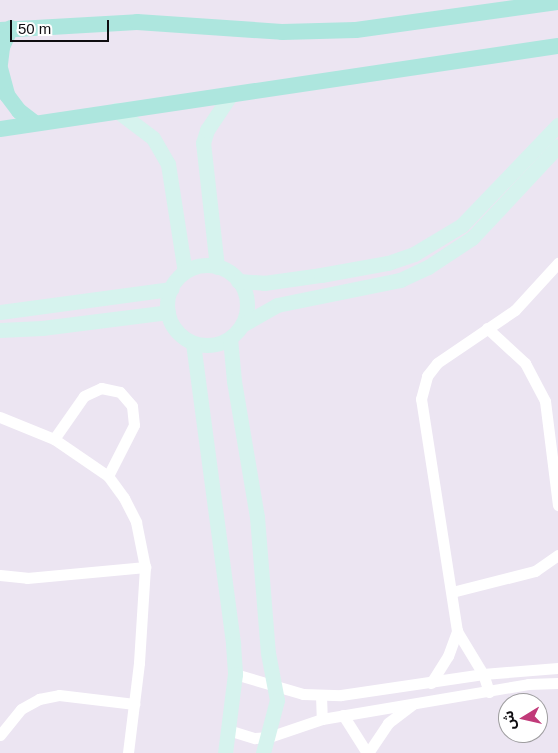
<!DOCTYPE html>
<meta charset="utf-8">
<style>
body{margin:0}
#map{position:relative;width:558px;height:753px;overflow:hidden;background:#ece5f2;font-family:Helvetica,"Noto Sans Arabic",sans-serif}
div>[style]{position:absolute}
.street>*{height:11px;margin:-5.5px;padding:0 5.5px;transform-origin:5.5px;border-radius:5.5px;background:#fff}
.secondary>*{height:15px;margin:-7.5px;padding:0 7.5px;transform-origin:7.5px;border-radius:7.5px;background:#d6f3ee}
.secondary>.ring{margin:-7.5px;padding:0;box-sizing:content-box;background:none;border:15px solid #d6f3ee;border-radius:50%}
.primary>*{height:16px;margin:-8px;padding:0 8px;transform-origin:8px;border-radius:8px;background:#ade6de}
span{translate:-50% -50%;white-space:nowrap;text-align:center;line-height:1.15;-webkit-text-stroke:4.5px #fff;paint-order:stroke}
.north{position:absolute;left:498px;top:693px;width:50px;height:50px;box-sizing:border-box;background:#fff;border:1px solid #9f9ea0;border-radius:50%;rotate:261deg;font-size:14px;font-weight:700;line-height:20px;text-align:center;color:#0f0d11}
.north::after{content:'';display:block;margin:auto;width:18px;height:22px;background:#c13a79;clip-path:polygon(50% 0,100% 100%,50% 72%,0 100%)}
.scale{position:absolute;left:10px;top:20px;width:99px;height:22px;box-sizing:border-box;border:2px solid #0f0d11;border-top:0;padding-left:6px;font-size:15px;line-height:18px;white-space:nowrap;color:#0f0d11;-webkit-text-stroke:4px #fff;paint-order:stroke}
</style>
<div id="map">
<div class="street">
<div style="left:487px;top:328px;width:52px;rotate:42.6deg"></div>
<div style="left:525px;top:363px;width:43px;rotate:62.2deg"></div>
<div style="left:545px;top:401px;width:105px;rotate:82.9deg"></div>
<div style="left:0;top:417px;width:58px;rotate:22.2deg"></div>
<div style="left:54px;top:439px;width:65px;rotate:34.4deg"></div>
<div style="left:108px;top:476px;width:27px;rotate:54deg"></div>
<div style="left:124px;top:498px;width:27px;rotate:63deg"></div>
<div style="left:136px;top:522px;width:46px;rotate:78.7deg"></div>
<div style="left:145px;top:567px;width:96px;rotate:93.6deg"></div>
<div style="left:139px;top:663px;width:91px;rotate:97deg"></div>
<div style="left:54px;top:439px;width:52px;rotate:-55.1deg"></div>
<div style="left:84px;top:396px;width:19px;rotate:-25deg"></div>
<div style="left:101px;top:388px;width:19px;rotate:12deg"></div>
<div style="left:120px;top:392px;width:18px;rotate:49deg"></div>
<div style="left:132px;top:406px;width:19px;rotate:84deg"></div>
<div style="left:134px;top:425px;width:57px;rotate:117deg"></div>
<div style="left:0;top:575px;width:27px;rotate:6deg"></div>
<div style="left:27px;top:578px;width:119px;rotate:-5.3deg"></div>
<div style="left:452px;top:592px;width:86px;rotate:-14.2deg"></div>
<div style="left:535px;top:571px;width:28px;rotate:-35deg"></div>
<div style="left:235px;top:674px;width:71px;rotate:16.4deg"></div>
<div style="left:303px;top:694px;width:38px;rotate:2deg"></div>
<div style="left:341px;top:695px;width:144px;rotate:-8.4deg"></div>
<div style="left:483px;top:674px;width:75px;rotate:-4.6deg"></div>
<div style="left:431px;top:683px;width:32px;rotate:-58deg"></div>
<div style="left:448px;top:656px;width:27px;rotate:-70deg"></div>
<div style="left:489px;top:692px;width:19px;rotate:-108deg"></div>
<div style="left:483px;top:674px;width:50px;rotate:-121.2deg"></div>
<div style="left:457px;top:631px;width:235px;rotate:-98.8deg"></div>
<div style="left:421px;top:399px;width:24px;rotate:-75deg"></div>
<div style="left:427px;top:376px;width:16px;rotate:-52deg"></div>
<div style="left:437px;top:363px;width:94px;rotate:-34.2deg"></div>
<div style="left:515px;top:310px;width:64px;rotate:-47.5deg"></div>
<div style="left:321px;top:695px;width:24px;rotate:88deg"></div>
<div style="left:343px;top:715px;width:45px;rotate:57.7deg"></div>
<div style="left:228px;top:730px;width:28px;rotate:17deg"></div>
<div style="left:255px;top:738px;width:14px;rotate:-4deg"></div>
<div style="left:269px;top:737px;width:56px;rotate:-18.8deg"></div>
<div style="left:322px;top:719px;width:209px;rotate:-9.6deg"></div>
<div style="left:528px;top:684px;width:30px;rotate:-2deg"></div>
<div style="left:0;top:735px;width:33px;rotate:-51deg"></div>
<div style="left:21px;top:709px;width:21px;rotate:-29deg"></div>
<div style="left:39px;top:699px;width:20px;rotate:-11deg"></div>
<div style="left:59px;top:695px;width:76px;rotate:6.8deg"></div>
<div style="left:368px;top:753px;width:36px;rotate:-56deg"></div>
<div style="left:388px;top:723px;width:30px;rotate:-37deg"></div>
</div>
<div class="secondary">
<div style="left:116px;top:110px;width:46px;rotate:37.1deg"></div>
<div style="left:153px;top:138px;width:30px;rotate:60deg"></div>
<div style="left:168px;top:164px;width:109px;rotate:81.1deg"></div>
<div class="ring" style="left:167px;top:265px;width:65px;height:65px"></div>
<div style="left:217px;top:267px;width:125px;rotate:-96.4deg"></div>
<div style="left:203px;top:143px;width:14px;rotate:-73deg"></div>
<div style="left:207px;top:130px;width:43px;rotate:-56.3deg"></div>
<div style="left:238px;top:281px;width:26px;rotate:4deg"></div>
<div style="left:264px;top:283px;width:58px;rotate:-8deg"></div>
<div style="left:321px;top:275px;width:68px;rotate:-10.2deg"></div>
<div style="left:388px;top:263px;width:28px;rotate:-19deg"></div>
<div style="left:414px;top:254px;width:56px;rotate:-31.1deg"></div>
<div style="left:462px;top:225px;width:139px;rotate:-46.2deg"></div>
<div style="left:0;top:312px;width:173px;rotate:-7.7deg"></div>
<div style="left:242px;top:325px;width:40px;rotate:-29.7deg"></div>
<div style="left:277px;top:305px;width:126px;rotate:-11.5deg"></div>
<div style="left:400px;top:280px;width:31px;rotate:-25deg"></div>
<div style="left:428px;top:267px;width:53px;rotate:-33.4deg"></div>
<div style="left:472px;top:238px;width:126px;rotate:-46.9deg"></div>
<div style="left:0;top:330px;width:42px;rotate:-2.7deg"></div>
<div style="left:42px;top:328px;width:127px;rotate:-7.2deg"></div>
<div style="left:230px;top:338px;width:43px;rotate:84.7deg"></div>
<div style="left:234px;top:381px;width:138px;rotate:80.4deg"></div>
<div style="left:257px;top:517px;width:136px;rotate:85.4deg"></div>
<div style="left:268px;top:653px;width:48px;rotate:79.2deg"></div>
<div style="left:277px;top:700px;width:55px;rotate:104.8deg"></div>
<div style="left:193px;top:343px;width:304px;rotate:82.4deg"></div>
<div style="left:233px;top:644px;width:30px;rotate:86deg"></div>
<div style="left:235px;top:674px;width:80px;rotate:97.2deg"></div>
</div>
<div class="primary">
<div style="left:0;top:30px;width:137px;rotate:-3.3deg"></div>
<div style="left:137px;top:22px;width:145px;rotate:3.9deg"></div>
<div style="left:282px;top:32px;width:74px;rotate:-1.5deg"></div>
<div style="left:356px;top:30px;width:204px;rotate:-7.9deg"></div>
<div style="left:0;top:64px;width:17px;rotate:-83deg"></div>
<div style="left:2px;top:47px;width:21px;rotate:-65deg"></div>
<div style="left:0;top:68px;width:28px;rotate:75deg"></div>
<div style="left:7px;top:95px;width:20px;rotate:53deg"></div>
<div style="left:19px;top:111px;width:20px;rotate:37deg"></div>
<div style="left:0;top:129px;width:564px;rotate:-8.46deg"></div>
</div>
<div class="north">ش</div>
<div class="scale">50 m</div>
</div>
